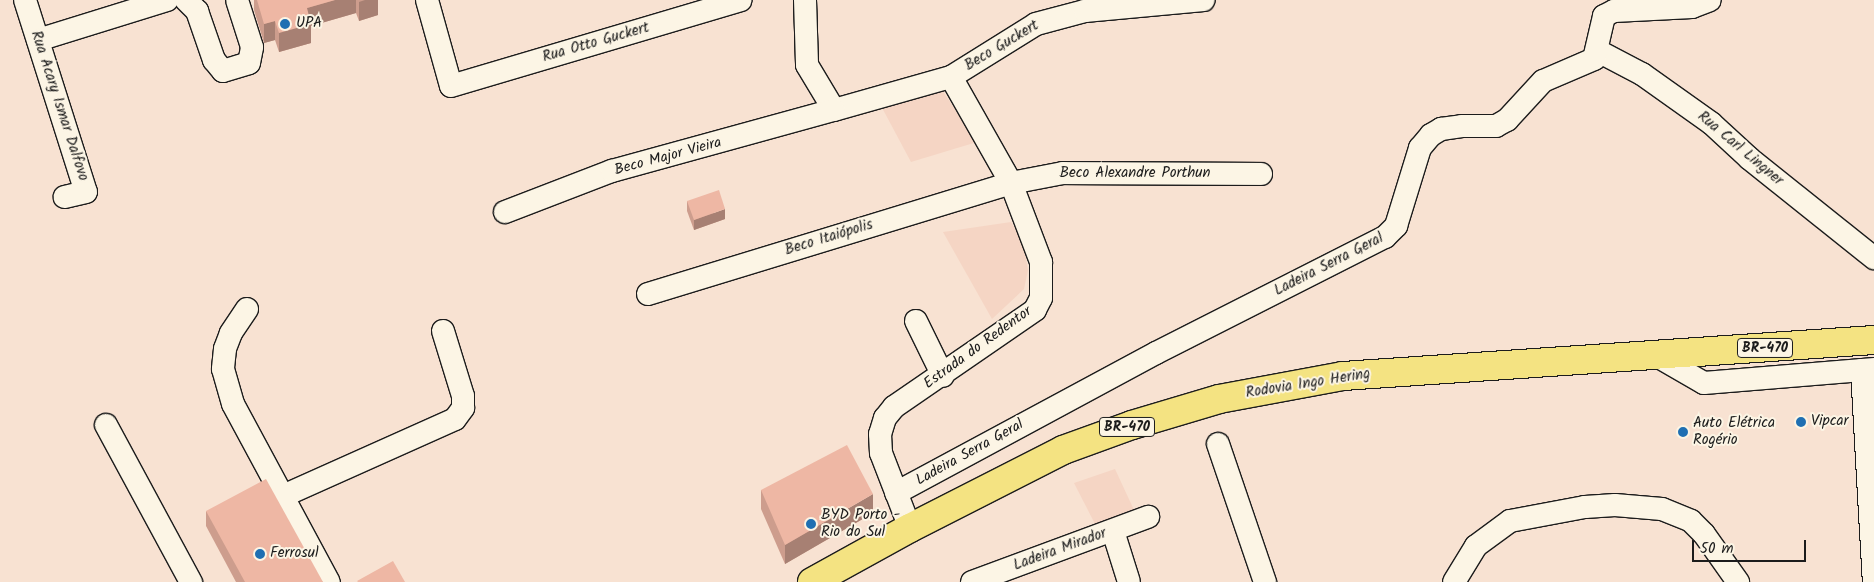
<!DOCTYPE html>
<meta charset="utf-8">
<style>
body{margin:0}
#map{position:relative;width:1874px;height:582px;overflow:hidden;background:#f8e2d2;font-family:Kalam,sans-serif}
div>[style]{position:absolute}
.built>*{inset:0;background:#f5d5c4}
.roads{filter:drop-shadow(1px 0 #1c1c1c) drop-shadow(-1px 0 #1c1c1c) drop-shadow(0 1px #1c1c1c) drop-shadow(0 -1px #1c1c1c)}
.minor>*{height:22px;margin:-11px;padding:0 11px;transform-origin:11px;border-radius:11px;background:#fcf5e5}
.highway>*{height:28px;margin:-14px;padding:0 14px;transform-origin:14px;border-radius:14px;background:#f4e382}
.wall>*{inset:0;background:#cd9d8d}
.shaded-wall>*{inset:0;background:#a78073}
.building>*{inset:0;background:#eeb7a4}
.dots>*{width:14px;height:14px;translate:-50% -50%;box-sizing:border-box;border:2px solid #fcf5e5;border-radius:50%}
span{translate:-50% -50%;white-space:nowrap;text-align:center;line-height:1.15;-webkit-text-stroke:4px #fcf5e5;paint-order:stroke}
.shield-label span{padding:1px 4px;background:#fcf5e5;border:1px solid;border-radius:4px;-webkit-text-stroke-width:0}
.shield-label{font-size:14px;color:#1c1c1c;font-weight:700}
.poi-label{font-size:15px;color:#1c1c1c}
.left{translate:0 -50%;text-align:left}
.street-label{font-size:15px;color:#1c1c1c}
.scale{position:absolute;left:1692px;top:540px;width:114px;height:22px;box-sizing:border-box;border:2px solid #1c1c1c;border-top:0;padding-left:6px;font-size:15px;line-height:18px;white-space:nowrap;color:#1c1c1c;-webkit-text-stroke:4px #fcf5e5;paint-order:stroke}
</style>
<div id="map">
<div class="built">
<div style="clip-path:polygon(940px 87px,977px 142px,911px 162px,880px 104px)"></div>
<div style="clip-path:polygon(1011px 222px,1023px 242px,1028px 270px,1024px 289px,992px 319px,943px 232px)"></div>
<div style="clip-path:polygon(1115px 469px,1134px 510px,1095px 524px,1074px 483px)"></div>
</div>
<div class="roads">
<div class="minor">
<div style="left:25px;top:0;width:201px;rotate:72.4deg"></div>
<div style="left:86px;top:192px;width:22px;rotate:167deg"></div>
<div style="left:186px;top:0;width:16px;rotate:45deg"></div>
<div style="left:197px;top:11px;width:52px;rotate:70.9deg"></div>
<div style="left:214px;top:60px;width:14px;rotate:51deg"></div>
<div style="left:223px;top:71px;width:27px;rotate:-17deg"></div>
<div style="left:249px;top:63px;width:16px;rotate:-79deg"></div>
<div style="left:252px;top:47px;width:49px;rotate:-107.7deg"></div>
<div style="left:427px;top:0;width:89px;rotate:74.4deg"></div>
<div style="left:451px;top:86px;width:302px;rotate:-16.5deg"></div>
<div style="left:805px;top:0;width:65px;rotate:88.2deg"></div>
<div style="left:807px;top:65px;width:52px;rotate:59deg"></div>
<div style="left:834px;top:110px;width:122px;rotate:-15.8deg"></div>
<div style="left:951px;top:77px;width:122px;rotate:60.5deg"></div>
<div style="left:1011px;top:183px;width:85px;rotate:69.2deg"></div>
<div style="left:1041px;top:262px;width:36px;rotate:90deg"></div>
<div style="left:1041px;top:298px;width:13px;rotate:117deg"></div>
<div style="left:1035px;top:310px;width:171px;rotate:145.5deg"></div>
<div style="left:894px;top:407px;width:14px;rotate:129deg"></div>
<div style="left:885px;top:418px;width:17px;rotate:107deg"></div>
<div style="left:880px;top:434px;width:19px;rotate:87deg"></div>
<div style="left:881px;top:453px;width:80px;rotate:68.9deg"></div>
<div style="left:38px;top:40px;width:135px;rotate:-17.2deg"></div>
<div style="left:1598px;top:51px;width:50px;rotate:27.6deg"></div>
<div style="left:1642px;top:74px;width:85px;rotate:35.4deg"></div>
<div style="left:1711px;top:123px;width:53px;rotate:42.7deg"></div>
<div style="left:1750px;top:159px;width:159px;rotate:38.6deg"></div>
<div style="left:951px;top:77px;width:100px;rotate:-31.9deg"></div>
<div style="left:1036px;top:24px;width:51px;rotate:-14.9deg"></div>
<div style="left:1085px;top:11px;width:119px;rotate:-5.3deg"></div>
<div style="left:505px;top:212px;width:115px;rotate:-21deg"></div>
<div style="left:612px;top:171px;width:230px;rotate:-15.4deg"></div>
<div style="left:648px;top:294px;width:380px;rotate:-17deg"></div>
<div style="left:1011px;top:183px;width:53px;rotate:-10.9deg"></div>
<div style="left:1063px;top:173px;width:198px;rotate:0.3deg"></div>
<div style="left:247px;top:309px;width:29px;rotate:124deg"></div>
<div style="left:231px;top:333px;width:17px;rotate:111deg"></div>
<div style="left:225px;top:349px;width:20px;rotate:96deg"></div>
<div style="left:223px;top:369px;width:36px;rotate:74deg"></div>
<div style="left:233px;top:404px;width:202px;rotate:61.7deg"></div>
<div style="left:916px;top:321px;width:61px;rotate:63.9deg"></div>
<div style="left:1657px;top:356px;width:54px;rotate:29.9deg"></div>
<div style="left:1704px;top:383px;width:171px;rotate:-4.7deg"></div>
<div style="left:1862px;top:370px;width:212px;rotate:86.8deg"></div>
<div style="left:106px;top:425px;width:179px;rotate:61.6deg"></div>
<div style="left:1218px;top:444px;width:146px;rotate:71.2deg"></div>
<div style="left:896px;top:493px;width:295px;rotate:-28.3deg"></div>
<div style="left:1156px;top:353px;width:257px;rotate:-26.9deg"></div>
<div style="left:1385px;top:237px;width:16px;rotate:-45deg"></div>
<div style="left:1396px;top:226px;width:82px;rotate:-72.9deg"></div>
<div style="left:1420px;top:148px;width:17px;rotate:-50deg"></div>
<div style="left:1431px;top:135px;width:12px;rotate:-31deg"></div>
<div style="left:1441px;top:129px;width:21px;rotate:-8deg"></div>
<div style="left:1462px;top:126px;width:34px"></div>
<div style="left:1496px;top:126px;width:13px;rotate:-29deg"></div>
<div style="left:1507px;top:120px;width:53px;rotate:-47.3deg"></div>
<div style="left:1543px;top:81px;width:56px;rotate:-23.3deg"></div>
<div style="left:1594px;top:59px;width:44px;rotate:-76.9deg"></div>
<div style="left:1604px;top:16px;width:11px;rotate:-27deg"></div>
<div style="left:1614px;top:11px;width:78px;rotate:-2.9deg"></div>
<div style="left:1692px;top:7px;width:19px;rotate:-21deg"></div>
<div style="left:283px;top:496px;width:188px;rotate:-24.1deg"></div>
<div style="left:455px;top:419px;width:14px;rotate:-54deg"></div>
<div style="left:463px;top:408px;width:12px;rotate:-90deg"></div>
<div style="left:463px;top:396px;width:68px;rotate:-107.1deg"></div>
<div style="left:1113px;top:531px;width:53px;rotate:72.6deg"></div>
<div style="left:972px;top:582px;width:188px;rotate:-20.3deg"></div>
<div style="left:1454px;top:582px;width:42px;rotate:-58.6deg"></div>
<div style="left:1476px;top:546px;width:42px;rotate:-36.3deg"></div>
<div style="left:1510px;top:521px;width:76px;rotate:-10.6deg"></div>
<div style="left:1585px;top:507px;width:30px;rotate:-4deg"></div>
<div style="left:1615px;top:505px;width:47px;rotate:4.9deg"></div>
<div style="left:1662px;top:509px;width:31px;rotate:22deg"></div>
<div style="left:1691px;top:521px;width:18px;rotate:45deg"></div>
<div style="left:1704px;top:534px;width:59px;rotate:54.7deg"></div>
</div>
<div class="highway">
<div style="left:812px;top:582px;width:112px;rotate:-28.9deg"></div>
<div style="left:910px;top:528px;width:172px;rotate:-27deg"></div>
<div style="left:1063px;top:450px;width:73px;rotate:-19.9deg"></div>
<div style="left:1132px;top:425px;width:91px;rotate:-16.6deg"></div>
<div style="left:1219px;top:399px;width:126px;rotate:-10.5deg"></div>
<div style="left:1343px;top:376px;width:532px;rotate:-3.88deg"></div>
</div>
</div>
<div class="wall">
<div style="clip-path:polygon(254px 0,378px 0,378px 15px,359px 21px,356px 13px,311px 26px,311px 43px,279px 52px,275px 40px,264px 43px,254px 10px)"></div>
<div style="clip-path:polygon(687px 201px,725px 219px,694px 230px,687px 211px)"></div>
<div style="clip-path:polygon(761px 490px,873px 513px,785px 564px,761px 509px)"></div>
<div style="clip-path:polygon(206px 511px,323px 582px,236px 582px,206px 526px)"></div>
</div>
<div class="shaded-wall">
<div style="clip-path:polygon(335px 0,356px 0,356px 13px,311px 26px,311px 43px,279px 52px,279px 33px,307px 8px)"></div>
<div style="clip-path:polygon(365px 0,378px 0,378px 15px,359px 21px,359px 2px)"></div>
<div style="clip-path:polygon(275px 21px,275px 40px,264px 43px,264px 24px)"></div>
<div style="clip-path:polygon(725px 209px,725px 219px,694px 230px,694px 220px)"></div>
<div style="clip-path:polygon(873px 494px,873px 513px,785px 564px,785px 545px)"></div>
</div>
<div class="building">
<div style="clip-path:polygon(257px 0,335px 0,307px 8px,311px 24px,279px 33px,275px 21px,264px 24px)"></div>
<div style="clip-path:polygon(719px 190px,725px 209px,694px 220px,687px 201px)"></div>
<div style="clip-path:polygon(847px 445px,873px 494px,785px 545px,761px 490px)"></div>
<div style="clip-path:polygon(266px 479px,323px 582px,245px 582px,206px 511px)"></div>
<div style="clip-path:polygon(393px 561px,405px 582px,358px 582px,357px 581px)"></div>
</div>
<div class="dots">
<div style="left:285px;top:24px;background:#1f6fb2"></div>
<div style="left:1801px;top:422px;background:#1f6fb2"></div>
<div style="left:1683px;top:432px;background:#1f6fb2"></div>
<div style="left:811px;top:524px;background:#1f6fb2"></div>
<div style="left:260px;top:554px;background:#1f6fb2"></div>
</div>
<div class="shield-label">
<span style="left:1765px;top:348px">BR-470</span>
<span style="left:1127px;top:427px">BR-470</span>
</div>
<div class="poi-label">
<span class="left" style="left:296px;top:24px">UPA</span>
<span class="left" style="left:1811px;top:422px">Vipcar</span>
<span class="left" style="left:1693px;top:432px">Auto Elétrica<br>Rogério</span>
<span class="left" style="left:821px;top:524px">BYD Porto -<br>Rio do Sul</span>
<span class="left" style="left:270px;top:554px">Ferrosul</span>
</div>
<div class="street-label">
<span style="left:596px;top:43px;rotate:-16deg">Rua Otto Guckert</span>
<span style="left:1002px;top:46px;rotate:-31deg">Beco Guckert</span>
<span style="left:59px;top:106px;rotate:72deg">Rua Acary Ismar Dalfovo</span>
<span style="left:1740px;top:149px;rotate:40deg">Rua Carl Lingner</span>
<span style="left:668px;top:157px;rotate:-15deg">Beco Major Vieira</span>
<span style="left:1135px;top:174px">Beco Alexandre Porthun</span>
<span style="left:829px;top:238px;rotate:-17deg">Beco Itaiópolis</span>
<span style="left:1329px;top:265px;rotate:-27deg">Ladeira Serra Geral</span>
<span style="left:978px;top:348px;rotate:-36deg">Estrada do Redentor</span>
<span style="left:1308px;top:384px;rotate:-9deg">Rodovia Ingo Hering</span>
<span style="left:970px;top:453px;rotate:-29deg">Ladeira Serra Geral</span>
<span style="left:1060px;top:550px;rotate:-20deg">Ladeira Mirador</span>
</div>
<div class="scale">50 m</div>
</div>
